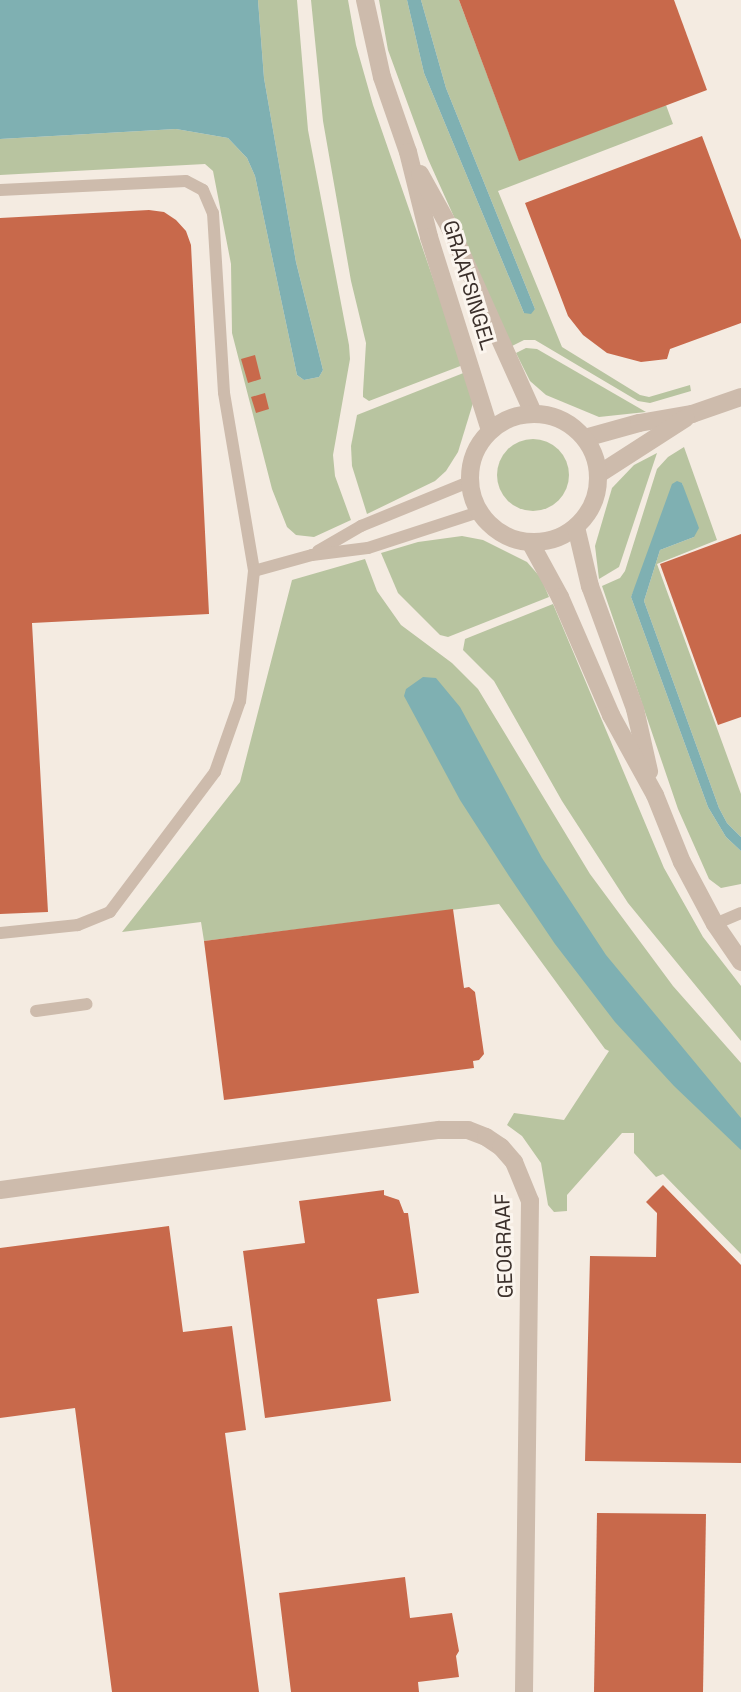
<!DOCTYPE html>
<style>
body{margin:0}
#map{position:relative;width:741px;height:1692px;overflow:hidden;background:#f4ebe1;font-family:"Space Grotesk",sans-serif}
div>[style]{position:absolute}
.green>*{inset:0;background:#b8c4a0}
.round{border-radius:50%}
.water>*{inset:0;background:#7fb0b2}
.building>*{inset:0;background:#c8694b}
.service>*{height:12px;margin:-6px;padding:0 6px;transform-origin:6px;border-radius:6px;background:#cdbbac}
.minor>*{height:18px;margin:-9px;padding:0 9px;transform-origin:9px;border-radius:9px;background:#cdbbac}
.tertiary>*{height:18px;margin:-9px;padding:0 9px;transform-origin:9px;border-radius:9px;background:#cdbbac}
.tertiary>.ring{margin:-9px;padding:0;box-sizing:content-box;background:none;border:18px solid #cdbbac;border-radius:50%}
span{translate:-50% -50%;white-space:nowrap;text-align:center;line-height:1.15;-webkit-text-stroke:6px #fbf5ee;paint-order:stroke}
.street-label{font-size:21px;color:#3b302b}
</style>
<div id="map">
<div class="green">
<div style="clip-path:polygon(258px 0,297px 0,308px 130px,349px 345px,350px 359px,333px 455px,335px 476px,351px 520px,314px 537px,296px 535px,287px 527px,272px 489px,232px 333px,231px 264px,213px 171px,205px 164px,0 175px,0 139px,176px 129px,228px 138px,247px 158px,255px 176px,297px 375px,304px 380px,319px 377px,323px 370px,296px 262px,264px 78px)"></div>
<div style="clip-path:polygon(311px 0,348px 0,356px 45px,373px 105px,463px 365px,369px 401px,363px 397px,363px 392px,366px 343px,351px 281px,323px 121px)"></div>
<div style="clip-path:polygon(379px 0,407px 0,424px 73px,524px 313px,535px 309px,446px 88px,421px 0,459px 0,519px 160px,666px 105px,673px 124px,498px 191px,562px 347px,640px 395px,649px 397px,690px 385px,691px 391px,650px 403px,638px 401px,535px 340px,524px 340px,512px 346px,428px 159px,388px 50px)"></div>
<div style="clip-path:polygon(526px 348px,537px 349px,646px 412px,599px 417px,546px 395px,530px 381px,516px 353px)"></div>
<div style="clip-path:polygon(466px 372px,473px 403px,458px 452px,446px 471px,435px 481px,367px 514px,352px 466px,351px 446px,357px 415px)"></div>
<div class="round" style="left:497px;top:439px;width:72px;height:72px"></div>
<div style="clip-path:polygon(684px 447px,717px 540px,657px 564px,741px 794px,741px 837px,727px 823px,719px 808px,644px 601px,660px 550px,694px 537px,682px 483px,631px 597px,708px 807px,726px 837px,741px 851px,741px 884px,721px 888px,709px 879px,678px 809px,602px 586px,620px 578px,625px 571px,657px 469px,668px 457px)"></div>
<div style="clip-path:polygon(657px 453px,619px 567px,599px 579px,595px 546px,612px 488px,634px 465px)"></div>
<div style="clip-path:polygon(462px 536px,483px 540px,527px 562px,541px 578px,549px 597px,448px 637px,440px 635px,398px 593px,381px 553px,418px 542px)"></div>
<div style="clip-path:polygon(365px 559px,377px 591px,401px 625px,452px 663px,478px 689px,590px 874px,673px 986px,741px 1063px,741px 1254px,663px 1174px,656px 1177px,634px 1153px,634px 1133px,622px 1133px,567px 1195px,567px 1211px,554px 1212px,548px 1205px,541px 1163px,522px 1136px,507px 1125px,514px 1113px,564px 1120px,609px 1051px,605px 1049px,499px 904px,204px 941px,201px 922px,122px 932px,240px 782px,292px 580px)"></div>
<div style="clip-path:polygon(553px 604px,664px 868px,703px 937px,741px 986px,741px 1041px,628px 903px,562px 801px,494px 681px,463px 650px,465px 639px)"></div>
</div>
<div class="water">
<div style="clip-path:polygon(0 0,258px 0,264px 78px,296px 262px,323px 370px,319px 377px,304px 380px,297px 375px,255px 176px,247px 158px,228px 138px,176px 129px,0 139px)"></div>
<div style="clip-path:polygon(407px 0,421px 0,446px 88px,535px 309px,531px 314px,524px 313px,424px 73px)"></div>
<div style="clip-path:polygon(677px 481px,682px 483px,699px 528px,694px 537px,660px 550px,644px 601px,719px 808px,727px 823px,741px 837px,741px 851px,726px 837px,708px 807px,631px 597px,672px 484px)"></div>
<div style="clip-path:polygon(423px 677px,436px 678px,460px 707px,542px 858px,606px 955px,741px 1118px,741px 1150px,674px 1086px,615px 1022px,555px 944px,509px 876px,460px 800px,404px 696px,406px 689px)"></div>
</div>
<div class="building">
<div style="clip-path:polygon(459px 0,674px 0,707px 90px,519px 161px)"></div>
<div style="clip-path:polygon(702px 136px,741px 240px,741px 323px,670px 349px,667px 359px,641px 362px,607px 353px,583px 335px,568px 316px,525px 203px)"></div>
<div style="clip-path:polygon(149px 210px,164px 212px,176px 220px,186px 231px,191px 245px,209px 614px,32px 623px,48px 912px,0 914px,0 218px)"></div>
<div style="clip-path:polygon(255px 355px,261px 379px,248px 383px,241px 359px)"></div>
<div style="clip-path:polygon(265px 393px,269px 409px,256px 413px,251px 397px)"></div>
<div style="clip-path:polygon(741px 534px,741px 717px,718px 725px,660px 564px)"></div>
<div style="clip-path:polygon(453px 909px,464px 988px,469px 987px,475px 992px,484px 1054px,479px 1060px,473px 1061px,474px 1068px,224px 1100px,204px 941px)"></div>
<div style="clip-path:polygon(663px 1185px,741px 1265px,741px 1463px,585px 1461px,590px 1256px,656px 1257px,657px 1213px,646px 1202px)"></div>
<div style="clip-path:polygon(384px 1190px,384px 1195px,399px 1200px,404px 1213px,408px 1213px,419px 1293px,377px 1299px,391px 1401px,265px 1418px,243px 1251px,305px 1243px,299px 1201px)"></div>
<div style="clip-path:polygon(169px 1226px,183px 1332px,232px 1326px,246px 1430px,225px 1433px,259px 1692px,112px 1692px,75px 1408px,0 1418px,0 1248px)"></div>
<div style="clip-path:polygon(597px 1513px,706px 1514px,703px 1692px,594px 1692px)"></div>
<div style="clip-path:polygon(405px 1577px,410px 1618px,452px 1613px,459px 1651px,456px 1656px,459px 1677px,418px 1682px,419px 1692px,291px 1692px,279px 1593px)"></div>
</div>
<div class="service">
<div style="left:0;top:190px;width:186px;rotate:-2.8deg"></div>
<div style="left:186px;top:181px;width:19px;rotate:28deg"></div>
<div style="left:203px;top:190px;width:25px;rotate:67deg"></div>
<div style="left:213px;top:213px;width:180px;rotate:86.5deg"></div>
<div style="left:224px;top:393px;width:181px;rotate:80.4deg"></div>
<div style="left:254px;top:571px;width:131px;rotate:96.1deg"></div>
<div style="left:240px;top:701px;width:75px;rotate:109.4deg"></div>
<div style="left:215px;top:772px;width:175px;rotate:126.9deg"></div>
<div style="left:110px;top:912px;width:35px;rotate:158deg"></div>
<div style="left:78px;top:925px;width:78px;rotate:174.1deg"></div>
<div style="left:318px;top:551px;width:50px;rotate:-30.2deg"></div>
<div style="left:361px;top:526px;width:117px;rotate:-22.2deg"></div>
<div style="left:254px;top:571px;width:60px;rotate:-15.4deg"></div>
<div style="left:312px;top:555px;width:56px;rotate:-7.1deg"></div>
<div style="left:368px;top:548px;width:117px;rotate:-18deg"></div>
<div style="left:715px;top:924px;width:28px;rotate:-23deg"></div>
<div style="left:36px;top:1011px;width:51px;rotate:-7.8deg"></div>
</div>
<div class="minor">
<div style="left:585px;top:438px;width:56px;rotate:-15.5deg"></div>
<div style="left:639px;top:423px;width:54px;rotate:-9.6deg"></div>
<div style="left:692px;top:414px;width:52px;rotate:-19.1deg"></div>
<div style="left:599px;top:474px;width:103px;rotate:-32.8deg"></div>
<div style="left:0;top:1190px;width:443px;rotate:-7.8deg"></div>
<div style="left:439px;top:1130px;width:29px"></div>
<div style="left:468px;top:1130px;width:19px;rotate:21deg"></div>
<div style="left:486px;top:1137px;width:18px;rotate:34deg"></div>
<div style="left:501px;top:1147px;width:20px;rotate:49deg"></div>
<div style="left:514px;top:1162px;width:42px;rotate:67.7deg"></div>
<div style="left:530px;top:1201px;width:491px;rotate:90.7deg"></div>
</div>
<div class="tertiary">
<div style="left:365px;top:0;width:79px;rotate:77.6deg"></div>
<div style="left:382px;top:77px;width:79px;rotate:70.9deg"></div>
<div style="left:408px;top:152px;width:88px;rotate:76.1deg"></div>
<div style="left:429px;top:237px;width:202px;rotate:72.5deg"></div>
<div style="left:420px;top:174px;width:62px;rotate:60.9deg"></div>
<div style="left:450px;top:228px;width:203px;rotate:65.8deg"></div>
<div class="ring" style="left:470px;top:414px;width:110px;height:110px"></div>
<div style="left:576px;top:527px;width:61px;rotate:76.7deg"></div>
<div style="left:590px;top:586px;width:131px;rotate:69.9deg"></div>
<div style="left:635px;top:709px;width:64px;rotate:77.3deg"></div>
<div style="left:530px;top:542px;width:63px;rotate:61.4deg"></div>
<div style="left:560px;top:597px;width:129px;rotate:66.6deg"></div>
<div style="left:611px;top:715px;width:91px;rotate:61.2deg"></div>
<div style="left:655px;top:795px;width:72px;rotate:68.1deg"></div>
<div style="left:682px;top:862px;width:70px;rotate:62deg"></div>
<div style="left:715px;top:924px;width:46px;rotate:55.6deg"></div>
</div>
<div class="street-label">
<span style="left:469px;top:285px;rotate:73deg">GRAAFSINGEL</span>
<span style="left:504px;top:1246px;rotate:-92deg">GEOGRAAF</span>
</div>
</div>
